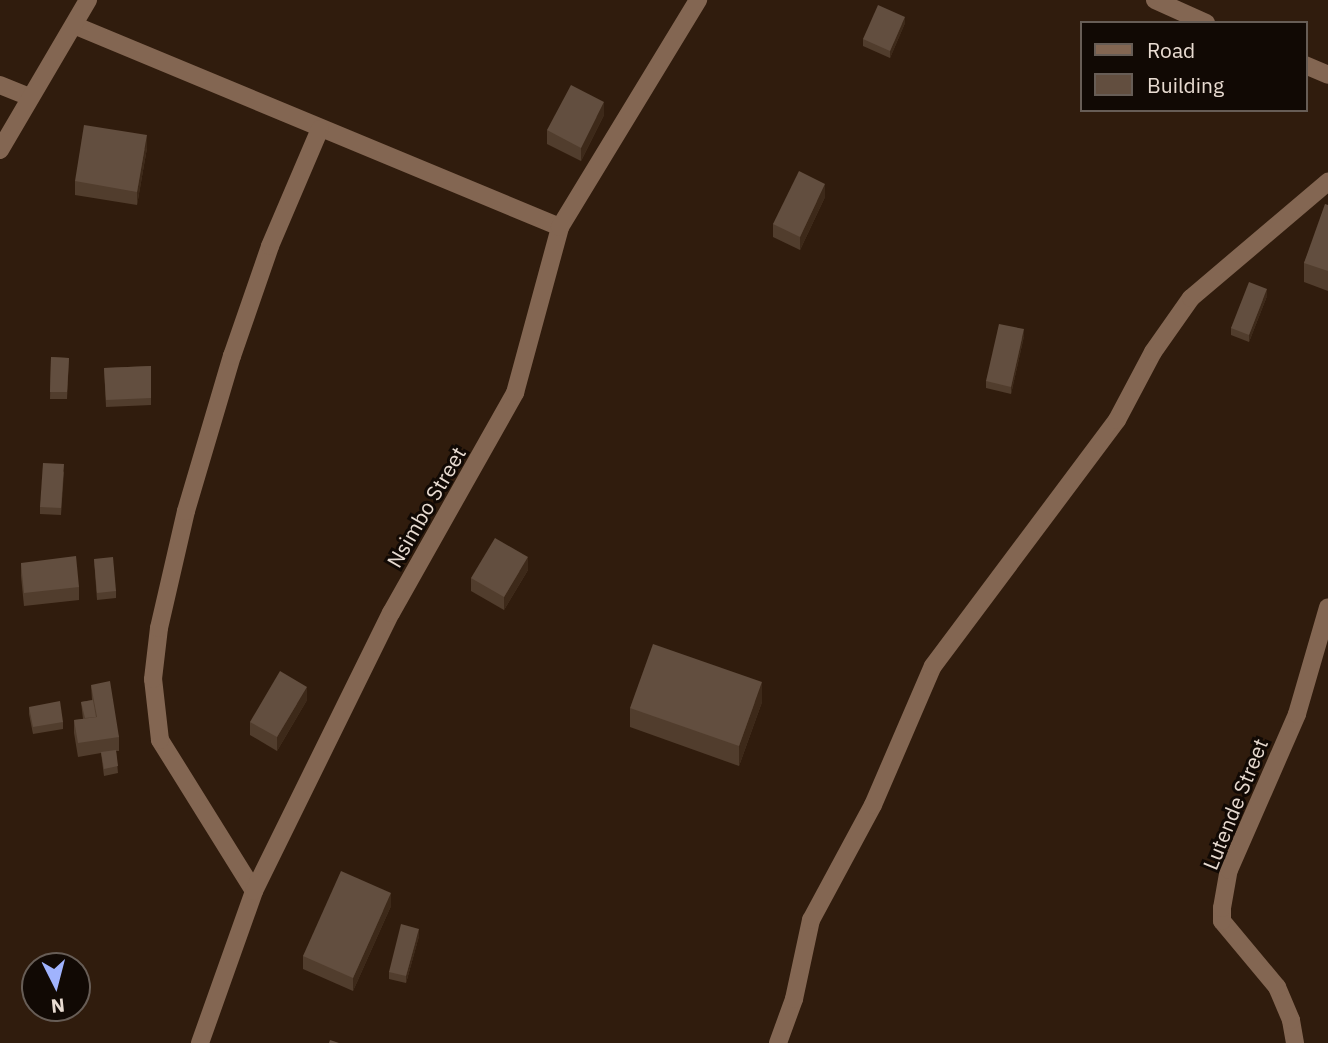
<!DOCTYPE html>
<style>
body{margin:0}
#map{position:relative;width:1328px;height:1043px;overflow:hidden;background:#301c0d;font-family:"IBM Plex Sans",sans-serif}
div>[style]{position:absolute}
.minor>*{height:18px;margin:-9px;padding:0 9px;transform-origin:9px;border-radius:9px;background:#836652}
.wall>*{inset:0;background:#513d2d}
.shaded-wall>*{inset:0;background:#3d2919}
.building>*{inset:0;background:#624e3f}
span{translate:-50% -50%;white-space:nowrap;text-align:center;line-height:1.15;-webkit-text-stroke:6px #110904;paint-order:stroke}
.street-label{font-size:21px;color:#e8dbd1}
.legend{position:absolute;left:1080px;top:21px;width:228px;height:91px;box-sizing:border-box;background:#110904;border:2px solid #675d56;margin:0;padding:9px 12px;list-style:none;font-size:21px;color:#e8dbd1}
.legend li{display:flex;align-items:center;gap:14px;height:35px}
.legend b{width:35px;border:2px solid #675d56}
.north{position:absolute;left:21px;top:952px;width:70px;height:70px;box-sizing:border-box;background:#110904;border:2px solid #675d56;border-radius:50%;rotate:174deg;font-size:19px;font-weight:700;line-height:28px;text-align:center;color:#e8dbd1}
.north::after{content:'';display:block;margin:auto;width:24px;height:32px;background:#a0b3fd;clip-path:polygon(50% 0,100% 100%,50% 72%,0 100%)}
</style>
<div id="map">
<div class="minor">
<div style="left:1155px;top:0;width:56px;rotate:24.3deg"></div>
<div style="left:76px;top:26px;width:524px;rotate:22.55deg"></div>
<div style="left:1305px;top:65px;width:25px;rotate:23deg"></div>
<div style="left:0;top:85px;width:32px;rotate:22deg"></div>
<div style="left:0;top:150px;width:174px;rotate:-59.6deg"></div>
<div style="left:254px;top:891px;width:178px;rotate:-121.9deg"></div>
<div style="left:160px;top:740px;width:61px;rotate:-96.5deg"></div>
<div style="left:153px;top:679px;width:51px;rotate:-83.3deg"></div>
<div style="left:159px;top:628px;width:120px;rotate:-77deg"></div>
<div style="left:186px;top:511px;width:162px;rotate:-73.5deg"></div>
<div style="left:232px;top:356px;width:116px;rotate:-70.9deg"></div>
<div style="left:270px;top:246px;width:127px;rotate:-66.9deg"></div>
<div style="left:200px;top:1043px;width:161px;rotate:-70.4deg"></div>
<div style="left:254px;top:891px;width:310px;rotate:-63.8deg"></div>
<div style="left:391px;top:613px;width:253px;rotate:-60.6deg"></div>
<div style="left:515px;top:393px;width:172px;rotate:-74.8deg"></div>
<div style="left:560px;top:227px;width:266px;rotate:-58.7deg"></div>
<div style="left:778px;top:1043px;width:47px;rotate:-70deg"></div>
<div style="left:794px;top:999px;width:81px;rotate:-77.9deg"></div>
<div style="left:811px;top:920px;width:131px;rotate:-61.7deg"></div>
<div style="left:873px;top:805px;width:151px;rotate:-66.7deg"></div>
<div style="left:933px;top:666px;width:307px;rotate:-53.2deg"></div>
<div style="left:1117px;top:420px;width:77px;rotate:-62.1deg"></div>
<div style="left:1153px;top:352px;width:66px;rotate:-54.9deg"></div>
<div style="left:1191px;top:298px;width:180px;rotate:-40.3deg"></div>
<div style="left:1295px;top:1043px;width:23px;rotate:-100deg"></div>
<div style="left:1291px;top:1020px;width:36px;rotate:-113deg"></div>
<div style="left:1277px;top:987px;width:86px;rotate:-129.8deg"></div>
<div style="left:1222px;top:921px;width:13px;rotate:-90deg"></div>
<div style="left:1222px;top:908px;width:39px;rotate:-80deg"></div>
<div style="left:1229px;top:870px;width:170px;rotate:-66.4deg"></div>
<div style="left:1297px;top:714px;width:111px;rotate:-73.8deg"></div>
</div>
<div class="wall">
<div style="clip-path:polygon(905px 23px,890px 58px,863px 46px,863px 39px)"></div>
<div style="clip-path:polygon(604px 115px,581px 161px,547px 144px,547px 130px)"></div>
<div style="clip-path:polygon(147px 148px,137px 205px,75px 195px,75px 181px)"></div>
<div style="clip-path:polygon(825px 197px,800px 250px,773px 237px,773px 224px)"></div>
<div style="clip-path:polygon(1328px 205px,1328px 291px,1304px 282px,1304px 263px)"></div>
<div style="clip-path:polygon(1267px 296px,1249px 342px,1231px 335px,1231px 328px)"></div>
<div style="clip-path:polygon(1024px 336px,1011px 394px,986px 388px,986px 381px)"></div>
<div style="clip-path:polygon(51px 357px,69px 358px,67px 399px,50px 399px)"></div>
<div style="clip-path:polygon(151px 366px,151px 405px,106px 407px,104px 368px)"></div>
<div style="clip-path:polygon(64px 471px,61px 515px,40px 514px,40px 507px)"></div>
<div style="clip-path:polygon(94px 559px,116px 591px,116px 598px,97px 600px)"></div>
<div style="clip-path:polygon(21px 563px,79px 587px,79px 600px,24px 606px,21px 576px)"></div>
<div style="clip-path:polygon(528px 570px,504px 610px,471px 591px,471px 578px)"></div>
<div style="clip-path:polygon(91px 685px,119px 737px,119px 751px,116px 751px,118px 773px,104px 776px,101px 753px,78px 757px,74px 733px,74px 720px,83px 719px,81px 702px,92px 700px)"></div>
<div style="clip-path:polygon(307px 700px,277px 751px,250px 735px,250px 722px)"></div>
<div style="clip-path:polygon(762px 702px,739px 766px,630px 727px,630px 708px)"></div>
<div style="clip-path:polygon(29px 707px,63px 722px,63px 729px,33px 734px,29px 714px)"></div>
<div style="clip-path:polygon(391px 906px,353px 991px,303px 969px,303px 956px)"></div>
<div style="clip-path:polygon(419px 936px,406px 983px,389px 979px,389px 972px)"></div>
</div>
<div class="shaded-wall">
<div style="clip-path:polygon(905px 17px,905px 23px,890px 58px,890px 51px)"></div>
<div style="clip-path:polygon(604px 102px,604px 115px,581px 161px,581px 148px)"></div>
<div style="clip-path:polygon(147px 135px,147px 148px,137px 205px,137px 192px)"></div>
<div style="clip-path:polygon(825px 184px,825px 197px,800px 250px,800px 237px)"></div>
<div style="clip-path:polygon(1267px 289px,1267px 296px,1249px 342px,1249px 335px)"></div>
<div style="clip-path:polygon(1024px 329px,1024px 336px,1011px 394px,1011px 387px)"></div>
<div style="clip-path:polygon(528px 557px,528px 570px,504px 610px,504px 597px)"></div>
<div style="clip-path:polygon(762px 682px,762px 702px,739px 766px,739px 746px)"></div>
<div style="clip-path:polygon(307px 687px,307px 700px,277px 751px,277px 737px)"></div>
<div style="clip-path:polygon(391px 893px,391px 906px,353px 991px,353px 978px)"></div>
<div style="clip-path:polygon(419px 929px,419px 936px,406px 983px,406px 976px)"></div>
</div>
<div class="building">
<div style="clip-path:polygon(878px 5px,905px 17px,890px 51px,863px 39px)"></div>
<div style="clip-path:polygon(571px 85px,604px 102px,581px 148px,547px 130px)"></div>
<div style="clip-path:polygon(84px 125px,147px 135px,137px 192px,75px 181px)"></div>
<div style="clip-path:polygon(799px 171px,825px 184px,800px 237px,773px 224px)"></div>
<div style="clip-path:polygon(1325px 204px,1328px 205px,1328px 271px,1304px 263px)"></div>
<div style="clip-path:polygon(1249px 282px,1267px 289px,1249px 335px,1231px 328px)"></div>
<div style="clip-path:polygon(999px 324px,1024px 329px,1011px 387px,986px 381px)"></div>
<div style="clip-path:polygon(51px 357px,69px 358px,67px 392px,50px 392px)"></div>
<div style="clip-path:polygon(151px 366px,151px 398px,106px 400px,104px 368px)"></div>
<div style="clip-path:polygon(43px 463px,64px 464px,61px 508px,40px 507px)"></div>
<div style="clip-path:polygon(495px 538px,528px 557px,504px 597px,471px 578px)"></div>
<div style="clip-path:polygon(76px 556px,79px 587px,24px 593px,21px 563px)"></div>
<div style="clip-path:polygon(113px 557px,116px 591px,97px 593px,94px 559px)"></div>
<div style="clip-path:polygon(653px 644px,762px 682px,739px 746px,630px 708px)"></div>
<div style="clip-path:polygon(280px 671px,307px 687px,277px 737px,250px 722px)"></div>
<div style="clip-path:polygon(110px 681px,119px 737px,78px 743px,74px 720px,97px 717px,91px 685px)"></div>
<div style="clip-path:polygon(93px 700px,96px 717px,85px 718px,81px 702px)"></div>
<div style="clip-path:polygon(60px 701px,63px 722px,33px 727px,29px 707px)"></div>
<div style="clip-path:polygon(116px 750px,118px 766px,104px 769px,101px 752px)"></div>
<div style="clip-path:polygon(341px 871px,391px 893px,353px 978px,303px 956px)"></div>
<div style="clip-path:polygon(401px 924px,419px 929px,406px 976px,389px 972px)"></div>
<div style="clip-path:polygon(330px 1040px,339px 1043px,329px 1043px)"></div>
</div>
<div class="street-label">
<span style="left:426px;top:507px;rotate:-60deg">Nsimbo Street</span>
<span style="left:1235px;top:804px;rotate:-68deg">Lutende Street</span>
</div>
<ul class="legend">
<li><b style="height:9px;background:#836652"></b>Road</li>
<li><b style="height:19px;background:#624e3f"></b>Building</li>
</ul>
<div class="north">N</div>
</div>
